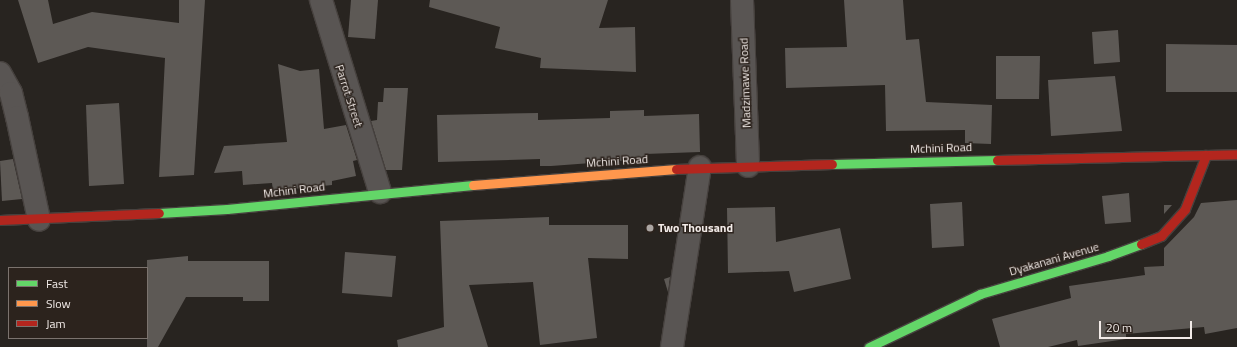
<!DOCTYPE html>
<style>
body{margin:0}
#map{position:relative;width:1237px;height:347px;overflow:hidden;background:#282420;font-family:"Titillium Web",sans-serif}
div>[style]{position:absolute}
.building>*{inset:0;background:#5d5955}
.roads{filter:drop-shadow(1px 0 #46413e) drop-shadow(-1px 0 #46413e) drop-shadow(0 1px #46413e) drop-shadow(0 -1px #46413e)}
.street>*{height:22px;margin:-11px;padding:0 11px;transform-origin:11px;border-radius:11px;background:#595553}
.fast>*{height:9px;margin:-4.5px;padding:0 4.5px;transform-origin:4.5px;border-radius:4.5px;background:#63d668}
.slow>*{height:9px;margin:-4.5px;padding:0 4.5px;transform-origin:4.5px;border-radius:4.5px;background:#ff974d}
.jam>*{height:9px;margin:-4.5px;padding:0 4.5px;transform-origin:4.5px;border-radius:4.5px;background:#b3261e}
.dots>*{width:11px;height:11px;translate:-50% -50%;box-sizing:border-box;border:2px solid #2c231d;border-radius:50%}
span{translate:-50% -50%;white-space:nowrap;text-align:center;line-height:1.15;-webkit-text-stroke:3px #2c231d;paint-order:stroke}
.street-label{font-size:12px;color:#f2ebe8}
.poi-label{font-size:12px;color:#f2ebe8;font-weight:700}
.left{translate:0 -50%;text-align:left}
.legend{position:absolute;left:8px;top:267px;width:140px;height:72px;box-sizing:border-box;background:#2c231d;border:1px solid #7b736e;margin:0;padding:5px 7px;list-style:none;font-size:12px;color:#f2ebe8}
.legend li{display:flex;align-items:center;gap:8px;height:20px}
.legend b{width:20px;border:1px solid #7b736e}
.scale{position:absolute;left:1099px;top:321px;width:93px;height:18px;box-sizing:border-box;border:2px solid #f2ebe8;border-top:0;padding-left:5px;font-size:12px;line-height:14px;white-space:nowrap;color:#f2ebe8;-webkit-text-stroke:3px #2c231d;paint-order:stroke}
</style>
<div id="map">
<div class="building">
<div style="clip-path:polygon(18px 0,48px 0,53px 24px,92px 12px,179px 23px,179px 0,205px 0,194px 175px,159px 177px,165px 58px,88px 47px,38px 63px)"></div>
<div style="clip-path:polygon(351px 0,378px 0,375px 39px,348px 37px)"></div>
<div style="clip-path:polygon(430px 0,608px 0,599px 28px,635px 27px,636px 72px,540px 68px,541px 58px,495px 48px,500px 27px,429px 7px)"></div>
<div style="clip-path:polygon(844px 0,903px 0,906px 40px,919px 39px,926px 102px,992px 105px,991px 144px,965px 143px,965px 130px,886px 131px,885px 85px,786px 88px,785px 48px,847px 47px)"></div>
<div style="clip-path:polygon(1118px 30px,1120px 62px,1094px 64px,1092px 32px)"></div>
<div style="clip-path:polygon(1166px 44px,1237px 45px,1237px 92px,1166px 92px)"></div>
<div style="clip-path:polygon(996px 56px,1040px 56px,1039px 99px,996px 99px)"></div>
<div style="clip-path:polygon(278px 64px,300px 71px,319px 69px,324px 129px,346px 125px,357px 160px,353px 161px,356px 176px,332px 181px,332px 185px,273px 191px,272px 183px,243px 185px,242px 171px,214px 173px,224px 146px,287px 142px)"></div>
<div style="clip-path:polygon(1115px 76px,1122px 131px,1051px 136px,1048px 80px)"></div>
<div style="clip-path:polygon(384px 88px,408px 88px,402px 170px,386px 170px,371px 121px,377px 120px,378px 102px,383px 102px)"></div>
<div style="clip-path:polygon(119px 103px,124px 184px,89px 186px,86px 105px)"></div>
<div style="clip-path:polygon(644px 110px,644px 116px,699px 114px,700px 152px,645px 154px,645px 159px,551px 166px,540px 166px,540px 159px,438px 162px,437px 115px,538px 113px,538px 120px,610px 118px,610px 111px)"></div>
<div style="clip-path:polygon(13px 159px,22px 199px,2px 201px,0 161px)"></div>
<div style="clip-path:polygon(1129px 193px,1131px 222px,1105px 224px,1102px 196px)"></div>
<div style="clip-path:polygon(1237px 200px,1237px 328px,1205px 334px,1204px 327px,1126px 334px,1126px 339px,1078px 346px,1077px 340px,1048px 347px,1000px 347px,992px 319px,1071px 298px,1069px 286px,1145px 275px,1144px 267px,1164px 266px,1164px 248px,1194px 217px,1201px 203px)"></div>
<div style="clip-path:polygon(962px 202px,964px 246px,932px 248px,930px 204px)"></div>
<div style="clip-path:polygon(1164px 205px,1172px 205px,1164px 214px)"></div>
<div style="clip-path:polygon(775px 207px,776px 242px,840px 228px,851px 279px,794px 292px,789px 271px,728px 273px,727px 208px)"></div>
<div style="clip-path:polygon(549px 217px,549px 225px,628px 225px,628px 259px,588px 258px,597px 338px,540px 345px,533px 282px,469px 285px,488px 347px,398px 347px,397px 340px,444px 327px,440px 221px)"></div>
<div style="clip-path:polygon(345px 252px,396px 256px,392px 297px,342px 293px)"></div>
<div style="clip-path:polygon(188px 256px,188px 261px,269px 261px,269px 301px,243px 301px,243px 297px,186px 297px,158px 347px,147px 347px,147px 260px)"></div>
<div style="clip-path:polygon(670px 277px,668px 292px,664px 279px)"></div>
</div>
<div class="roads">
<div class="street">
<div style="left:321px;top:0;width:201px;rotate:72.9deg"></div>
<div style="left:742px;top:0;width:166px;rotate:87.9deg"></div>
<div style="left:0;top:73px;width:23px;rotate:61deg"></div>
<div style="left:11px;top:93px;width:25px;rotate:76deg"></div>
<div style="left:17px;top:117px;width:105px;rotate:77.9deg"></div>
<div style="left:672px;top:347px;width:182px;rotate:-81.2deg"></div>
</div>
<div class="fast">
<div style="left:832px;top:164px;width:165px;rotate:-1.4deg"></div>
<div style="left:159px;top:213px;width:68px;rotate:-3.4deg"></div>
<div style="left:227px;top:209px;width:247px;rotate:-5.6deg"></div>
<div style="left:869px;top:347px;width:123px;rotate:-25.5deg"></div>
<div style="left:980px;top:294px;width:134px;rotate:-16.5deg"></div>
<div style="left:1108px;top:256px;width:35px;rotate:-20deg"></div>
</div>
<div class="slow">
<div style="left:473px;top:185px;width:204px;rotate:-4.5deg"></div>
</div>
<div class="jam">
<div style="left:997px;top:160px;width:240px;rotate:-1.4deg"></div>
<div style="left:676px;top:169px;width:156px;rotate:-1.8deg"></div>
<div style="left:0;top:220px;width:159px;rotate:-2.5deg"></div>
<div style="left:1141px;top:244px;width:22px;rotate:-22deg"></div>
<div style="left:1161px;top:236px;width:36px;rotate:-48deg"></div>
<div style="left:1185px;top:209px;width:58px;rotate:-68.7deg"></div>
</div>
</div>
<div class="dots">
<div style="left:650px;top:228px;background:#aba5a2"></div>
</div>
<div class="street-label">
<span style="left:745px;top:83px;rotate:-92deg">Madzimawe Road</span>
<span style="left:349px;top:96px;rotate:72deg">Parrot Street</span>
<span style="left:941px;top:148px;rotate:-2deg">Mchini Road</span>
<span style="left:617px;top:161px;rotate:-4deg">Mchini Road</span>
<span style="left:294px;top:190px;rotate:-7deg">Mchini Road</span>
<span style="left:1054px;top:259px;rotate:-16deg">Dyakanani Avenue</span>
</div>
<div class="poi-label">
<span class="left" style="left:658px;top:228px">Two Thousand</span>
</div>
<ul class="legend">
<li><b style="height:5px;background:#63d668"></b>Fast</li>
<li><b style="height:5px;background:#ff974d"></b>Slow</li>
<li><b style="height:5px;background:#b3261e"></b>Jam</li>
</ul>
<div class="scale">20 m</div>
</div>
